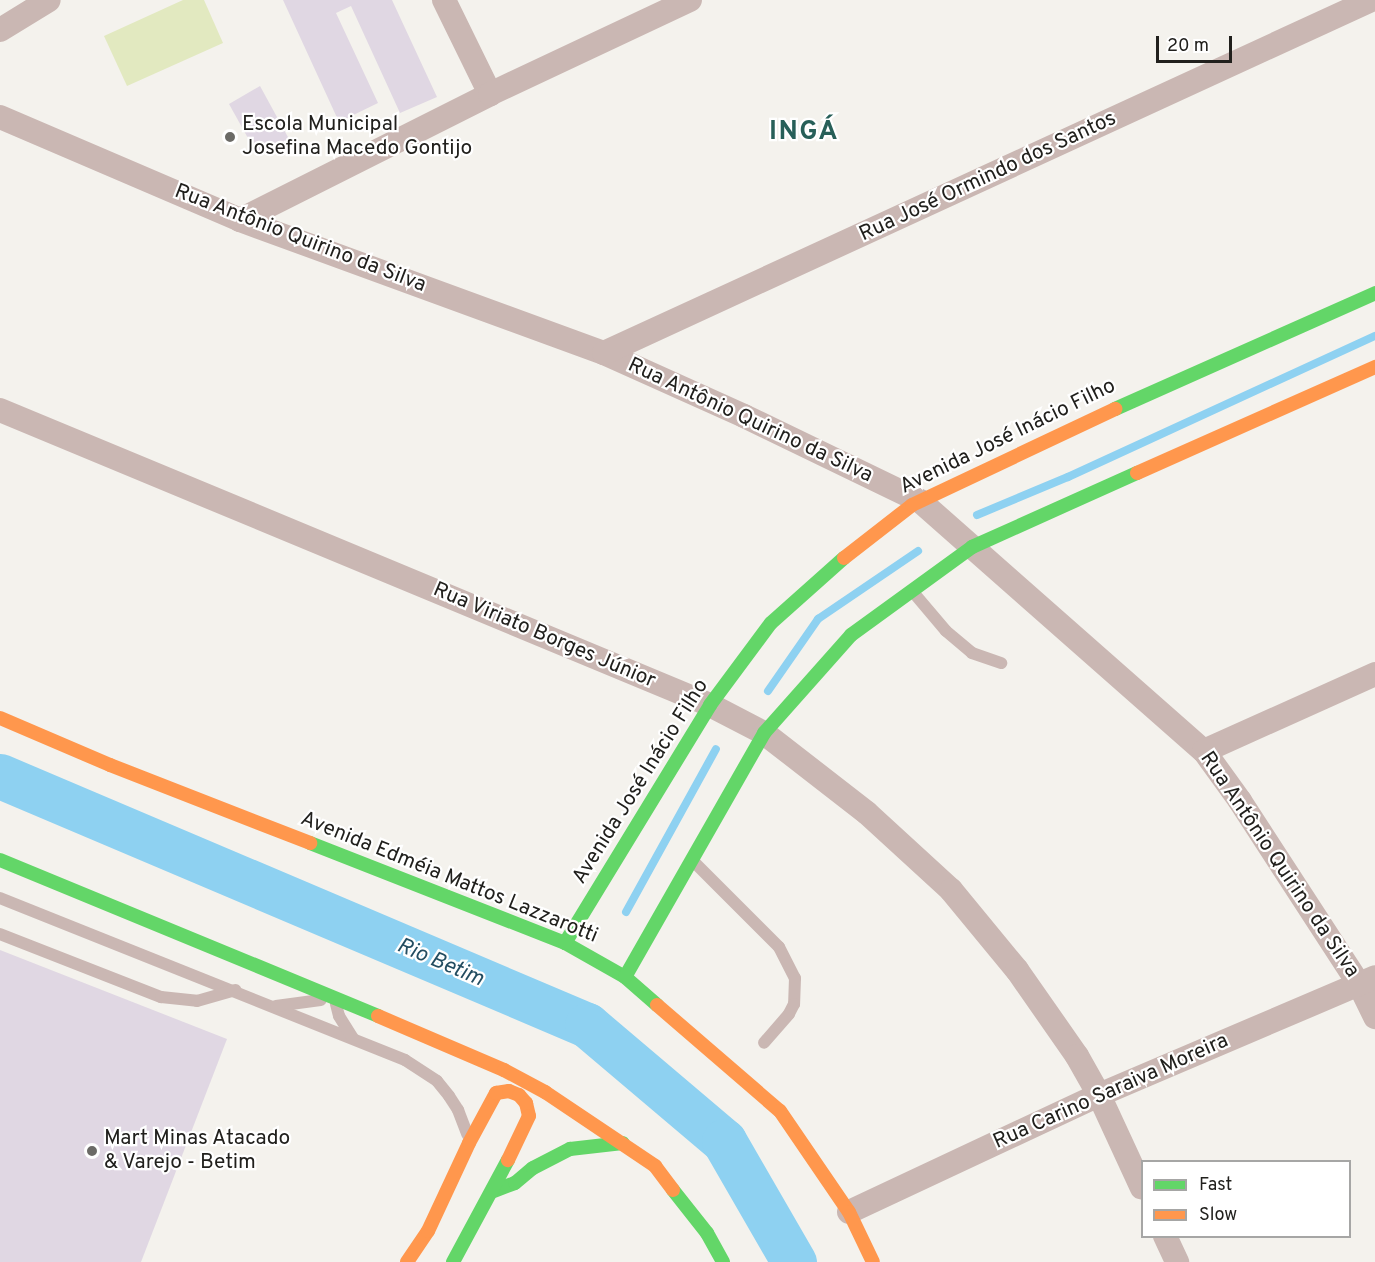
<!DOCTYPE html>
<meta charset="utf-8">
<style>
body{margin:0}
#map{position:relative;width:1375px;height:1262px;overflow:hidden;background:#f4f2ed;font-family:Overpass,sans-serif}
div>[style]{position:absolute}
.green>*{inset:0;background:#e2e9c0}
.stream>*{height:8px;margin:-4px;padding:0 4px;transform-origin:4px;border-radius:4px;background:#8ed1f1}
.river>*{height:45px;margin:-22.5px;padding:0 22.5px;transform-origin:22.5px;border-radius:22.5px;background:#8ed1f1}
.building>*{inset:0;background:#e0d7e3}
.lane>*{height:12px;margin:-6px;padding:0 6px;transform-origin:6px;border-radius:6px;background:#cab7b3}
.street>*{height:24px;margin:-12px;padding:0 12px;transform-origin:12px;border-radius:12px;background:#cab7b3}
.fast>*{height:14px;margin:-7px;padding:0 7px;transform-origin:7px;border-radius:7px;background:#63d668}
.slow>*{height:14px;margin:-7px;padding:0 7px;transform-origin:7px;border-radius:7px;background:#ff974d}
.dots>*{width:16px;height:16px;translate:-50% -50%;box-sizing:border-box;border:3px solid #fff;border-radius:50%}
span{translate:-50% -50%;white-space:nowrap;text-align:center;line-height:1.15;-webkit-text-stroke:4.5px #fff;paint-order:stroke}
.poi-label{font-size:21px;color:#21201d}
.left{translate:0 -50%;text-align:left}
.street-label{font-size:21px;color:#21201d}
.water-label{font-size:22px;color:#234d61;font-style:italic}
.district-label{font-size:27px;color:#275f58;font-weight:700;letter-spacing:1.5px}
.legend{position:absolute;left:1141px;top:1160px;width:210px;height:78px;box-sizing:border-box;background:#fff;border:2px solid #a6a6a5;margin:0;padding:8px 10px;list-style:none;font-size:18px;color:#21201d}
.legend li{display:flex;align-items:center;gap:12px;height:30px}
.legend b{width:30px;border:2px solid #a6a6a5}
.scale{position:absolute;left:1156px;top:36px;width:76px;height:27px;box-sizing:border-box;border:3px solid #21201d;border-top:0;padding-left:8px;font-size:18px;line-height:21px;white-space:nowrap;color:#21201d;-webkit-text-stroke:4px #fff;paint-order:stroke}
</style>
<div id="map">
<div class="green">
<div style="clip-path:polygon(183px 0,204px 0,223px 43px,127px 86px,104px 36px)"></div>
</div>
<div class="stream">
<div style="left:977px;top:515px;width:99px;rotate:-22.7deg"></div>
<div style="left:1068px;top:477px;width:338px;rotate:-24.7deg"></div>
<div style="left:768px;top:691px;width:88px;rotate:-55.2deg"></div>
<div style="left:818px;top:619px;width:121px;rotate:-34.2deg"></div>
<div style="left:626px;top:912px;width:186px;rotate:-61.1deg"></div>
</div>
<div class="river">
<div style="left:0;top:776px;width:638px;rotate:22.99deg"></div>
<div style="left:587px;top:1025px;width:180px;rotate:40.3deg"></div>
<div style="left:724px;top:1141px;width:140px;rotate:60deg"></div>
</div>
<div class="building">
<div style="clip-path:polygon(283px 0,392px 0,437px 97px,400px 113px,351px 6px,336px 13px,378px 103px,339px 122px)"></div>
<div style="clip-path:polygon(260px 86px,289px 139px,258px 156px,229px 104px)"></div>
<div style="clip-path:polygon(0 950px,227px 1039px,141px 1262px,0 1262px)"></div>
</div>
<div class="lane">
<div style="left:913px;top:592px;width:51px;rotate:49.8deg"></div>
<div style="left:946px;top:631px;width:34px;rotate:40deg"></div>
<div style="left:972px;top:653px;width:31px;rotate:19deg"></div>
<div style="left:692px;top:860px;width:123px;rotate:45deg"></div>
<div style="left:779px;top:947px;width:35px;rotate:63deg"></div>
<div style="left:795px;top:978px;width:26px;rotate:92deg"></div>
<div style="left:794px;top:1004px;width:11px;rotate:117deg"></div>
<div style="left:789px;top:1014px;width:38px;rotate:131deg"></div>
<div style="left:0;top:898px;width:436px;rotate:21.8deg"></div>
<div style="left:405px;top:1060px;width:38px;rotate:33deg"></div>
<div style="left:437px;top:1081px;width:19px;rotate:51deg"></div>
<div style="left:449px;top:1096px;width:17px;rotate:57deg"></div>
<div style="left:458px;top:1110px;width:26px;rotate:69deg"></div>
<div style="left:0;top:934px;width:173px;rotate:21.4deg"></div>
<div style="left:161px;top:997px;width:36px;rotate:6deg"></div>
<div style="left:197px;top:1001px;width:40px;rotate:-16deg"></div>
<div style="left:336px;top:1004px;width:12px;rotate:76deg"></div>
<div style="left:339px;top:1016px;width:26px;rotate:58deg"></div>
<div style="left:276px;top:1006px;width:45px;rotate:-7.6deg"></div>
</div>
<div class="street">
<div style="left:444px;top:0;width:105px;rotate:63.9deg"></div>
<div style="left:0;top:30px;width:57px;rotate:-31.5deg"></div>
<div style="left:0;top:117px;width:261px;rotate:23.2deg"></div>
<div style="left:240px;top:220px;width:388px;rotate:20.1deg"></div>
<div style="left:604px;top:353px;width:154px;rotate:24.2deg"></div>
<div style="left:744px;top:416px;width:195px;rotate:25.8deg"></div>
<div style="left:920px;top:501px;width:378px;rotate:41.4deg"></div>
<div style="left:1204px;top:751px;width:62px;rotate:54.2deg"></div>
<div style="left:1240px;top:801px;width:218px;rotate:57deg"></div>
<div style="left:1359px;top:984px;width:37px;rotate:64deg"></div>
<div style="left:240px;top:220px;width:280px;rotate:-26.7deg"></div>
<div style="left:490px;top:94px;width:221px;rotate:-25.2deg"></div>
<div style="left:604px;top:353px;width:844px;rotate:-24.71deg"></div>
<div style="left:0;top:410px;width:769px;rotate:22.56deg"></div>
<div style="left:710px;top:705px;width:61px;rotate:27.4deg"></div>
<div style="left:764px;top:733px;width:130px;rotate:37.8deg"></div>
<div style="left:867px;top:813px;width:114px;rotate:42.5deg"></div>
<div style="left:951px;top:890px;width:104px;rotate:50.5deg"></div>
<div style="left:1017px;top:970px;width:105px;rotate:55.1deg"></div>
<div style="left:1077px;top:1056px;width:45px;rotate:60.6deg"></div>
<div style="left:1099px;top:1095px;width:102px;rotate:65.2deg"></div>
<div style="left:1204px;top:751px;width:188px;rotate:-24.2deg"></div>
<div style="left:849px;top:1212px;width:276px;rotate:-25.1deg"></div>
<div style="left:1099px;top:1095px;width:300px;rotate:-23.1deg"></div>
<div style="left:1165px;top:1236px;width:29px;rotate:65deg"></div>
</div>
<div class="fast">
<div style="left:1115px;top:409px;width:285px;rotate:-24deg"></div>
<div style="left:310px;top:843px;width:274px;rotate:21.4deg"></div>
<div style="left:565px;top:943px;width:69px;rotate:29.5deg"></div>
<div style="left:625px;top:977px;width:43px;rotate:41.2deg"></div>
<div style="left:0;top:860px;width:409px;rotate:22.4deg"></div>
<div style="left:565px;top:943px;width:279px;rotate:-58.6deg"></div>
<div style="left:710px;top:705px;width:102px;rotate:-53.4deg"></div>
<div style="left:771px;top:623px;width:98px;rotate:-41.7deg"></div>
<div style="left:625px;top:977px;width:281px;rotate:-60.3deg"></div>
<div style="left:764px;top:733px;width:131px;rotate:-48.4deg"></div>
<div style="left:851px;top:635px;width:150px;rotate:-36deg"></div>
<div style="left:972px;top:547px;width:181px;rotate:-24.2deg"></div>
<div style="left:673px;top:1190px;width:55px;rotate:51.7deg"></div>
<div style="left:707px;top:1233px;width:33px;rotate:61deg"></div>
<div style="left:494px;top:1191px;width:22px;rotate:-21deg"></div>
<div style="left:515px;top:1183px;width:23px;rotate:-40deg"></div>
<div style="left:533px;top:1168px;width:42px;rotate:-27.2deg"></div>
<div style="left:570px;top:1149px;width:53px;rotate:-6.5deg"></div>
<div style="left:453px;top:1262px;width:116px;rotate:-61.7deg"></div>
</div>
<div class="slow">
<div style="left:1137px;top:473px;width:261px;rotate:-24deg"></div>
<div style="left:844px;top:558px;width:86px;rotate:-37.9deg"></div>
<div style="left:912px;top:505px;width:225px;rotate:-25.3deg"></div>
<div style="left:0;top:718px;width:120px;rotate:23.1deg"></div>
<div style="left:110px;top:765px;width:215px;rotate:21.3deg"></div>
<div style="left:657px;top:1005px;width:162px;rotate:40.8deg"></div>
<div style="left:780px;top:1111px;width:122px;rotate:55.7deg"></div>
<div style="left:849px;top:1212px;width:55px;rotate:64.4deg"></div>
<div style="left:378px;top:1016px;width:137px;rotate:23.2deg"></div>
<div style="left:504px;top:1070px;width:47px;rotate:28.2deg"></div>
<div style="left:545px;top:1092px;width:133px;rotate:33.9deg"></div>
<div style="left:655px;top:1166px;width:30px;rotate:53deg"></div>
<div style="left:407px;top:1262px;width:37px;rotate:-56deg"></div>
<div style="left:428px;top:1231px;width:97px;rotate:-65deg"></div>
<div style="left:469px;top:1143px;width:57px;rotate:-61.6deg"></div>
<div style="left:496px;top:1093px;width:13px;rotate:-9deg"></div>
<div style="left:509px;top:1091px;width:11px;rotate:22deg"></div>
<div style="left:519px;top:1095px;width:11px;rotate:49deg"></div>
<div style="left:526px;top:1103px;width:13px;rotate:77deg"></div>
<div style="left:529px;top:1116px;width:49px;rotate:115.5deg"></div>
</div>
<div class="dots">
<div style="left:230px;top:137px;background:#6b6a66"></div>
<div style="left:92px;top:1151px;background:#6b6a66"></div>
</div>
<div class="poi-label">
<span class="left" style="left:242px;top:137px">Escola Municipal<br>Josefina Macedo Gontijo</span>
<span class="left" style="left:104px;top:1151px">Mart Minas Atacado<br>&amp; Varejo - Betim</span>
</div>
<div class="street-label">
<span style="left:988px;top:177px;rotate:-25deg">Rua José Ormindo dos Santos</span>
<span style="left:300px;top:239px;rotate:21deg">Rua Antônio Quirino da Silva</span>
<span style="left:750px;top:421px;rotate:25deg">Rua Antônio Quirino da Silva</span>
<span style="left:1008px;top:437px;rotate:-26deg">Avenida José Inácio Filho</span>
<span style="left:544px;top:636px;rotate:23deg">Rua Viriato Borges Júnior</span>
<span style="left:641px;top:782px;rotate:-58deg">Avenida José Inácio Filho</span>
<span style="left:1279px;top:865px;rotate:56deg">Rua Antônio Quirino da Silva</span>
<span style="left:449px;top:878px;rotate:22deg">Avenida Edméia Mattos Lazzarotti</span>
<span style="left:1111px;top:1092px;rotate:-24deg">Rua Carino Saraiva Moreira</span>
</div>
<div class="water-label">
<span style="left:440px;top:963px;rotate:23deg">Rio Betim</span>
</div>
<div class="district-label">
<span style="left:804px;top:133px">INGÁ</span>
</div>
<ul class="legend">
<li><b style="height:8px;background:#63d668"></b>Fast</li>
<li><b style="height:8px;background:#ff974d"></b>Slow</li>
</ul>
<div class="scale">20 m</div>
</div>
